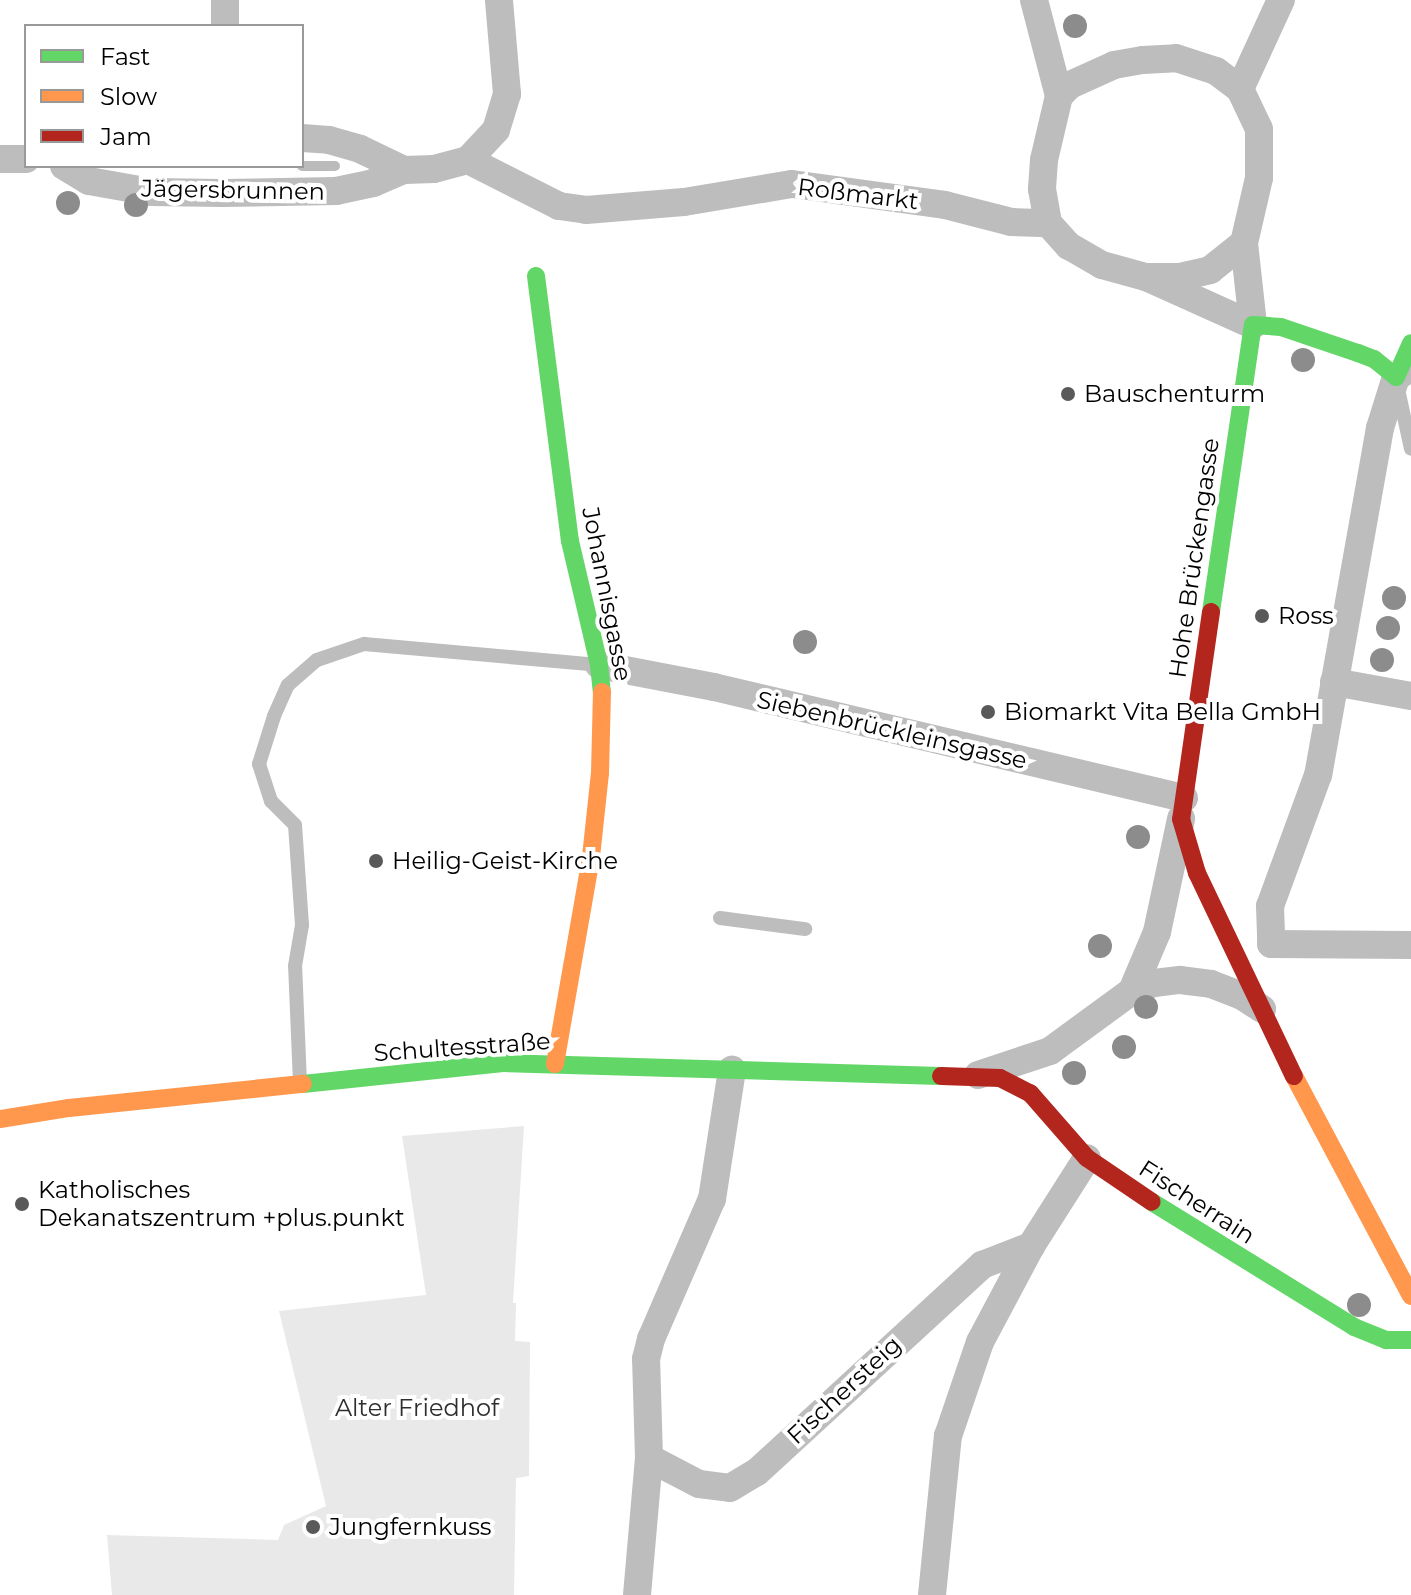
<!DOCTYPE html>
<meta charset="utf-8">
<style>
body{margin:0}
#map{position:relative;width:1411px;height:1595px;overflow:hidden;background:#fff;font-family:Montserrat,sans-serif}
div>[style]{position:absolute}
.green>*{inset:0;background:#e9e9e9}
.stream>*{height:10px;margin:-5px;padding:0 5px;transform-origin:5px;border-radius:5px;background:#bbb}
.lane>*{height:14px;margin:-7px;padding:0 7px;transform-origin:7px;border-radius:7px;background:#bdbdbd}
.street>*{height:28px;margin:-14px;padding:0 14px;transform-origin:14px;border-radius:14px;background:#bdbdbd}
.fast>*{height:18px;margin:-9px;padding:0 9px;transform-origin:9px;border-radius:9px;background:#63d668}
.slow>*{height:18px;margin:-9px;padding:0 9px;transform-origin:9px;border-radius:9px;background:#ff974d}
.jam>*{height:18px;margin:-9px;padding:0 9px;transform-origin:9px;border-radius:9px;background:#b3261e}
.trees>*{width:24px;height:24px;margin:-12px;border-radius:50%;background:#8c8c8c}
.dots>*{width:22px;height:22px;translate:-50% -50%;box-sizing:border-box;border:4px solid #fff;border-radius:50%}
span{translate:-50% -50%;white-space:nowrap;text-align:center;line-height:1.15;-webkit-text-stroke:8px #fff;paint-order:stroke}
.street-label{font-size:24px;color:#000}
.poi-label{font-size:24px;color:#000}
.left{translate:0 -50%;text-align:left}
.park-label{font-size:24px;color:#2e2e2e}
.legend{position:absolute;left:24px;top:24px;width:280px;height:144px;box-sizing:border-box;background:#fff;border:2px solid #999;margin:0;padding:10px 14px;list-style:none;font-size:24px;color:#000}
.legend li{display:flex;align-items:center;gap:16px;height:40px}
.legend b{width:40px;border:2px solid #999}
</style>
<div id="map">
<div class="green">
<div style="clip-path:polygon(524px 1126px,513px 1303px,516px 1303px,515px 1341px,530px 1342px,529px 1476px,516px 1478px,514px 1595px,112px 1595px,107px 1535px,278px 1540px,284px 1525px,326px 1506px,279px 1311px,426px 1295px,402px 1136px)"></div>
</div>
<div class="stream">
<div style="left:302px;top:166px;width:33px"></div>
</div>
<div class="lane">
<div style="left:1398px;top:389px;width:61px;rotate:77.8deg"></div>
<div style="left:720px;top:918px;width:86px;rotate:7.4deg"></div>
<div style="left:300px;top:1083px;width:117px;rotate:-92.4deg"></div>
<div style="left:295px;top:966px;width:42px;rotate:-80.3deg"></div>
<div style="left:302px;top:925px;width:100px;rotate:-94deg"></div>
<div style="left:295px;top:825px;width:34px;rotate:-135deg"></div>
<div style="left:271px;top:801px;width:39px;rotate:-108deg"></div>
<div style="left:259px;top:764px;width:50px;rotate:-72.6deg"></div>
<div style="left:274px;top:716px;width:34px;rotate:-66deg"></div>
<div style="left:288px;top:685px;width:38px;rotate:-41deg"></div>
<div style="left:317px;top:660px;width:50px;rotate:-18.8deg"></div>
<div style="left:364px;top:644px;width:235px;rotate:5.1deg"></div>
</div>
<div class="street">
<div style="left:225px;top:0;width:26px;rotate:90deg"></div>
<div style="left:1034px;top:0;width:99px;rotate:75.4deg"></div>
<div style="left:1059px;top:96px;width:66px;rotate:103.2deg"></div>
<div style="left:1044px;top:160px;width:29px;rotate:94deg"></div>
<div style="left:1042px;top:189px;width:35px;rotate:80deg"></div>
<div style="left:1240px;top:89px;width:98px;rotate:-65.3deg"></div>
<div style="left:1059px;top:96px;width:16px;rotate:-45deg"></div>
<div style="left:1070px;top:85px;width:48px;rotate:-24.4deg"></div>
<div style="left:1114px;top:65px;width:29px;rotate:-10deg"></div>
<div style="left:1143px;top:60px;width:33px;rotate:-3deg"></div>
<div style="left:1176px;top:58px;width:42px;rotate:18deg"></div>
<div style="left:1216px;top:71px;width:30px;rotate:37deg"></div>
<div style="left:1240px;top:89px;width:44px;rotate:64.6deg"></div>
<div style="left:1259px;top:129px;width:49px;rotate:90deg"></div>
<div style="left:1259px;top:178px;width:67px;rotate:103deg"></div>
<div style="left:1244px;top:243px;width:82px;rotate:83.7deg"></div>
<div style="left:302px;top:138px;width:27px;rotate:4deg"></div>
<div style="left:329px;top:140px;width:32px;rotate:16deg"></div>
<div style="left:360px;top:149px;width:49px;rotate:25.5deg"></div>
<div style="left:0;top:159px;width:26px"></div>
<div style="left:468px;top:160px;width:102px;rotate:26.8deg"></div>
<div style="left:559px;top:206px;width:27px;rotate:8deg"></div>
<div style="left:586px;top:210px;width:98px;rotate:-4.7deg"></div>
<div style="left:684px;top:202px;width:109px;rotate:-9.5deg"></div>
<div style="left:792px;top:184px;width:154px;rotate:7.8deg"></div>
<div style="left:945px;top:205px;width:68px;rotate:14.4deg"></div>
<div style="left:1011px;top:222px;width:37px;rotate:2deg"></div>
<div style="left:1048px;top:223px;width:31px;rotate:48deg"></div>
<div style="left:1069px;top:246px;width:38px;rotate:30deg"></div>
<div style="left:1102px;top:265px;width:46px;rotate:15.3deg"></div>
<div style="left:1146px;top:277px;width:117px;rotate:24.2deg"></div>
<div style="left:64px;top:166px;width:29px;rotate:31deg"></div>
<div style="left:89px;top:181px;width:63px;rotate:10.1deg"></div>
<div style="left:151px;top:192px;width:71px;rotate:0.8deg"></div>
<div style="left:222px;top:193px;width:114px;rotate:-1deg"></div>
<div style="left:336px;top:191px;width:38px;rotate:-12deg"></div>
<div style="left:373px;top:183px;width:34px;rotate:-23deg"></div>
<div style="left:404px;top:170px;width:30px;rotate:-2deg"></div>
<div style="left:434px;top:169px;width:35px;rotate:-15deg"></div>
<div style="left:468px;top:160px;width:41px;rotate:-47deg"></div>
<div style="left:496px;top:130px;width:38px;rotate:-73deg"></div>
<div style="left:507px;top:94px;width:94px;rotate:-94.9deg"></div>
<div style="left:1151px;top:277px;width:29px"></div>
<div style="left:1180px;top:277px;width:31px;rotate:-13deg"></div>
<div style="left:1210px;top:270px;width:43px;rotate:-38.5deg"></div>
<div style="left:1411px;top:368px;width:17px;rotate:149deg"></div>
<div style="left:1396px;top:377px;width:53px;rotate:107.4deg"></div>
<div style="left:1380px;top:428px;width:352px;rotate:100.1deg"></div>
<div style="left:1318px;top:775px;width:140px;rotate:110.1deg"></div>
<div style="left:1270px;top:906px;width:38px;rotate:88deg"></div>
<div style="left:1271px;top:944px;width:140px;rotate:0.4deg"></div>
<div style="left:599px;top:665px;width:117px;rotate:10.8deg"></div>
<div style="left:714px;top:687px;width:483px;rotate:13.3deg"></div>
<div style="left:1334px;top:682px;width:78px;rotate:10.3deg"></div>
<div style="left:1132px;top:991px;width:64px;rotate:-67deg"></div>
<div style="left:1157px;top:932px;width:116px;rotate:-78deg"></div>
<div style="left:978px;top:1075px;width:76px;rotate:-18.4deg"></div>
<div style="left:1050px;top:1051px;width:102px;rotate:-36.2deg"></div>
<div style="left:1132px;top:991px;width:23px;rotate:-20deg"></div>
<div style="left:1154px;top:983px;width:26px;rotate:-7deg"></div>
<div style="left:1180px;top:980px;width:31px;rotate:7deg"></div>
<div style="left:1211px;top:984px;width:33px;rotate:21deg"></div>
<div style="left:1242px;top:996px;width:24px;rotate:33deg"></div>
<div style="left:649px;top:1458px;width:56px;rotate:27.5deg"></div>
<div style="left:699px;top:1484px;width:31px;rotate:7deg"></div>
<div style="left:730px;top:1488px;width:31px;rotate:-31deg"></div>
<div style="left:757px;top:1472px;width:306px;rotate:-42.6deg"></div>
<div style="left:982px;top:1265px;width:53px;rotate:-21.2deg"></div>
<div style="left:637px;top:1595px;width:138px;rotate:-85deg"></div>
<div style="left:649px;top:1458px;width:99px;rotate:-91.7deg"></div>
<div style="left:646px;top:1359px;width:21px;rotate:-76deg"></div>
<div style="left:651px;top:1339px;width:153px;rotate:-66.5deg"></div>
<div style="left:712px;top:1199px;width:131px;rotate:-81.2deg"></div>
<div style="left:932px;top:1595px;width:160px;rotate:-84.3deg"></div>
<div style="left:948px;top:1436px;width:99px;rotate:-71.2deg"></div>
<div style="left:980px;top:1342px;width:109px;rotate:-62deg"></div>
<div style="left:1031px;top:1246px;width:104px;rotate:-57.5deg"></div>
</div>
<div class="fast">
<div style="left:536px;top:276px;width:267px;rotate:82.7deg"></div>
<div style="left:570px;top:541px;width:127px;rotate:76.8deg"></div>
<div style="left:599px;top:665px;width:27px;rotate:84deg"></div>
<div style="left:1211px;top:612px;width:290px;rotate:-81.7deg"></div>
<div style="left:1253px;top:325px;width:28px;rotate:4deg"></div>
<div style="left:1281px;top:327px;width:81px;rotate:18.7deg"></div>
<div style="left:1358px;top:353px;width:17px;rotate:21deg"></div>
<div style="left:1374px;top:359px;width:28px;rotate:39deg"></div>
<div style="left:1396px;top:377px;width:37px;rotate:-66deg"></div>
<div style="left:303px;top:1084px;width:201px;rotate:-6deg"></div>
<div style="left:503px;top:1063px;width:438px;rotate:1.7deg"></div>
<div style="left:1152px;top:1202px;width:238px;rotate:31.7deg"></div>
<div style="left:1354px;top:1327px;width:35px;rotate:22deg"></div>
<div style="left:1386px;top:1340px;width:25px"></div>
</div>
<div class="slow">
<div style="left:555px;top:1064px;width:210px;rotate:-80.1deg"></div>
<div style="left:591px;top:857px;width:84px;rotate:-83.9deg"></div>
<div style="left:600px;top:773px;width:81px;rotate:-88.6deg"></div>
<div style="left:1294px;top:1076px;width:249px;rotate:62deg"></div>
<div style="left:0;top:1119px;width:70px;rotate:-9.1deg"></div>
<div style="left:69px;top:1108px;width:235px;rotate:-5.9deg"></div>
</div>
<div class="jam">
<div style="left:1211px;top:612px;width:209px;rotate:98.2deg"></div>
<div style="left:1181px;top:819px;width:56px;rotate:73.5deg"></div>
<div style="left:1197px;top:873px;width:225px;rotate:64.5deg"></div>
<div style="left:941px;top:1076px;width:59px;rotate:1.9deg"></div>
<div style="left:1000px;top:1078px;width:34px;rotate:27deg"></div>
<div style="left:1030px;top:1093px;width:86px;rotate:48.8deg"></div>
<div style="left:1087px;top:1158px;width:78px;rotate:34.1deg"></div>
</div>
<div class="trees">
<div style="left:1075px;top:26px"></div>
<div style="left:68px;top:203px"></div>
<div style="left:136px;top:205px"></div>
<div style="left:1303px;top:360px"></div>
<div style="left:1394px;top:598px"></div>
<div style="left:1388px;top:628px"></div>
<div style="left:805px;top:642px"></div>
<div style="left:1382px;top:660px"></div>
<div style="left:1138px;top:837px"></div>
<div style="left:1100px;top:946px"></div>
<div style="left:1146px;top:1007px"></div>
<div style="left:1124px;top:1047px"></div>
<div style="left:1074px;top:1073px"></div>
<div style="left:1359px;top:1305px"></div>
</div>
<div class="dots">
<div style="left:1068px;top:394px;background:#595959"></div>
<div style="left:1262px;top:616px;background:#595959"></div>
<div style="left:988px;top:712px;background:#595959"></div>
<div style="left:376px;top:861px;background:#595959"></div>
<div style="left:22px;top:1204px;background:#595959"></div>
<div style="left:313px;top:1527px;background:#595959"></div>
</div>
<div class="street-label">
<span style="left:233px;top:190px;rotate:1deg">Jägersbrunnen</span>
<span style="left:858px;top:194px;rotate:7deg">Roßmarkt</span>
<span style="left:1194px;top:558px;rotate:-82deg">Hohe Brückengasse</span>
<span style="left:607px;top:594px;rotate:79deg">Johannisgasse</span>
<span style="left:892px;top:730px;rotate:13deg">Siebenbrückleinsgasse</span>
<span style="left:462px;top:1047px;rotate:-4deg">Schultesstraße</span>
<span style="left:1197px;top:1202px;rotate:33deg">Fischerrain</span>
<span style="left:844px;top:1390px;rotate:-43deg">Fischersteig</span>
</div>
<div class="poi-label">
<span class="left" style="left:1084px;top:394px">Bauschenturm</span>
<span class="left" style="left:1278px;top:616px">Ross</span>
<span class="left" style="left:1004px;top:712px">Biomarkt Vita Bella GmbH</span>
<span class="left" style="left:392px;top:861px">Heilig-Geist-Kirche</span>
<span class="left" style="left:38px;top:1204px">Katholisches<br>Dekanatszentrum +plus.punkt</span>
<span class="left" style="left:329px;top:1527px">Jungfernkuss</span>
</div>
<div class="park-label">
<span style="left:417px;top:1408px">Alter Friedhof</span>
</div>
<ul class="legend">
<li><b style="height:10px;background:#63d668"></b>Fast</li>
<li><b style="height:10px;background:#ff974d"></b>Slow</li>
<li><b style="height:10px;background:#b3261e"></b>Jam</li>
</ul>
</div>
